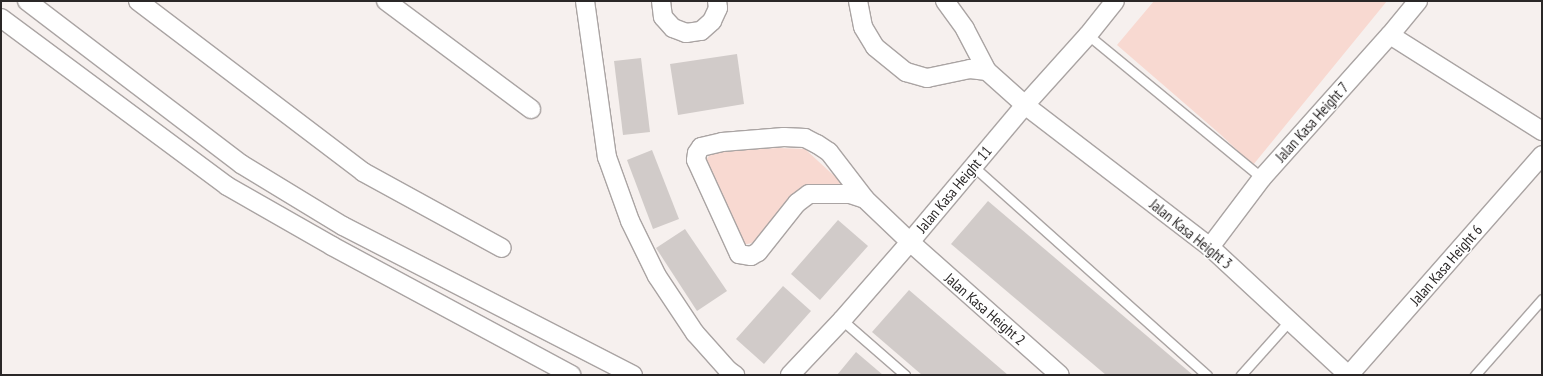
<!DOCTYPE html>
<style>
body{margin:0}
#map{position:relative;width:1543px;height:376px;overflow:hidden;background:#f6f0ee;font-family:"PT Sans Narrow",sans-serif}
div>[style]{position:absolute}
.green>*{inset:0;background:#f8d9d1}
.building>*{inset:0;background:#d1cbc9}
.roads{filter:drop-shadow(1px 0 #aaa4a3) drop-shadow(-1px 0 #aaa4a3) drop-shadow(0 1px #aaa4a3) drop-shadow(0 -1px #aaa4a3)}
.lane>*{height:9px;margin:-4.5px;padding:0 4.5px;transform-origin:4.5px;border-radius:4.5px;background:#fff}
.street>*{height:18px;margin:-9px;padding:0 9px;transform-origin:9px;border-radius:9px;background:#fff}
span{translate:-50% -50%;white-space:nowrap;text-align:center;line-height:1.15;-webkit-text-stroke:3px #fff;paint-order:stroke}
.street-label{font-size:15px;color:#2a2727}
.frame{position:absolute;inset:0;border:2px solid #2a2727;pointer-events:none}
</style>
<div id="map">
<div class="green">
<div style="clip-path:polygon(1154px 1px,1387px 1px,1253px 165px,1220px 134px,1117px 45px)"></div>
<div style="clip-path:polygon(778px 148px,805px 149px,843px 184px,803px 187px,764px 229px,756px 242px,743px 245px,706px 160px,712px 152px)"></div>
</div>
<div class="building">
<div style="clip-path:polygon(737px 54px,744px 104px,678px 115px,670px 64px)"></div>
<div style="clip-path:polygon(641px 58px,650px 132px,623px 135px,614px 61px)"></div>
<div style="clip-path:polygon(652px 150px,679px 219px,653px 229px,627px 160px)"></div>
<div style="clip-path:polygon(988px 201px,1193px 375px,1106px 375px,951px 244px)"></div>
<div style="clip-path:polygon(838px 220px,868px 246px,820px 300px,791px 274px)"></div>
<div style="clip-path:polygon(685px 229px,727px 291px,697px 311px,656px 248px)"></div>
<div style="clip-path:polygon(783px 286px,811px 311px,764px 364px,736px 339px)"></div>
<div style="clip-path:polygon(909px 290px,1008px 375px,922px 375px,872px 332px)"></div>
<div style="clip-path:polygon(856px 352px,883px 375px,837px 375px)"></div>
</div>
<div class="roads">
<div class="lane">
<div style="left:1088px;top:35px;width:225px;rotate:39.4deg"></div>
<div style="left:974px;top:167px;width:312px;rotate:41.8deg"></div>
<div style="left:842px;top:320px;width:84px;rotate:41.1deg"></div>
<div style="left:1241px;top:375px;width:74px;rotate:-48.3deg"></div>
<div style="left:1475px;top:375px;width:101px;rotate:-48.6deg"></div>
</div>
<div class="street">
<div style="left:27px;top:1px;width:269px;rotate:37.3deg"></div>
<div style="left:241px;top:164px;width:119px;rotate:31.3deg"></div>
<div style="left:343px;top:226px;width:326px;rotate:27.2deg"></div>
<div style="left:138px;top:1px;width:283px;rotate:37.2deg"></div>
<div style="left:363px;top:172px;width:158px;rotate:28.7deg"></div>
<div style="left:386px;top:1px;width:181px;rotate:36.7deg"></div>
<div style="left:585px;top:1px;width:158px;rotate:82deg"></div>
<div style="left:607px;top:157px;width:68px;rotate:70.2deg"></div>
<div style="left:630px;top:221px;width:61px;rotate:63.9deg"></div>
<div style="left:657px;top:276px;width:69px;rotate:56.3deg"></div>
<div style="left:695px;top:333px;width:50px;rotate:48.3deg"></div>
<div style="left:728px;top:370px;width:9px;rotate:36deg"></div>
<div style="left:661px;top:1px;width:16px;rotate:83deg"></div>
<div style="left:663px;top:17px;width:15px;rotate:48deg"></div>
<div style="left:673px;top:28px;width:14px;rotate:21deg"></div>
<div style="left:686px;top:33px;width:15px;rotate:-8deg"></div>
<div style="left:701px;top:31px;width:15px;rotate:-42deg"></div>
<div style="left:712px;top:21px;width:14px;rotate:-65deg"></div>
<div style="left:718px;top:8px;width:7px;rotate:-98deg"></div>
<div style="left:858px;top:1px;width:26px;rotate:79deg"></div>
<div style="left:863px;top:27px;width:23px;rotate:59deg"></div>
<div style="left:875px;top:47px;width:40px;rotate:39deg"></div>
<div style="left:906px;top:72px;width:22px;rotate:16deg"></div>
<div style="left:927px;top:78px;width:44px;rotate:-11.8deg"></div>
<div style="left:970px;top:69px;width:17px;rotate:7deg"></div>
<div style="left:945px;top:1px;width:34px;rotate:54deg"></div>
<div style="left:965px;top:29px;width:47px;rotate:62.4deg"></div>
<div style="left:987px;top:71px;width:51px;rotate:41.8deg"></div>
<div style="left:1025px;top:105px;width:233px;rotate:37.5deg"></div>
<div style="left:1210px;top:247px;width:188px;rotate:42.8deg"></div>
<div style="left:1px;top:18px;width:282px;rotate:36.6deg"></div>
<div style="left:227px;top:186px;width:121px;rotate:29.7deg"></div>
<div style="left:332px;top:246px;width:272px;rotate:28.3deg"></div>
<div style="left:1390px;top:35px;width:180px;rotate:32.3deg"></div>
<div style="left:865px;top:199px;width:16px;rotate:-162deg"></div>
<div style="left:850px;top:194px;width:41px;rotate:180deg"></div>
<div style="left:809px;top:194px;width:15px;rotate:143deg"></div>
<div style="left:797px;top:203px;width:63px;rotate:128.5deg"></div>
<div style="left:758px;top:252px;width:8px;rotate:150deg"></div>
<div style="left:751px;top:256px;width:12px;rotate:-171deg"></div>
<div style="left:739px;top:254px;width:103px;rotate:-114.6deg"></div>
<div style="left:696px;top:160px;width:7px;rotate:-82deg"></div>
<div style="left:697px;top:153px;width:7px;rotate:-56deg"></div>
<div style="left:701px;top:147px;width:22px;rotate:-13deg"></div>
<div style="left:722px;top:142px;width:62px;rotate:-4.6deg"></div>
<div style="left:784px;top:137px;width:21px;rotate:3deg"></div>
<div style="left:805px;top:138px;width:13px;rotate:27deg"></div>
<div style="left:817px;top:144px;width:14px;rotate:34deg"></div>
<div style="left:829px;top:152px;width:59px;rotate:52.5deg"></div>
<div style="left:865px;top:199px;width:62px;rotate:43.7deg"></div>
<div style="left:910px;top:242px;width:200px;rotate:41.6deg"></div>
<div style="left:1210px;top:247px;width:86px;rotate:-53deg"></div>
<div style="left:1262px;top:178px;width:192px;rotate:-48.2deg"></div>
<div style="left:1390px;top:35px;width:44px;rotate:-50.5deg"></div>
<div style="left:790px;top:375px;width:76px;rotate:-46.6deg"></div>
<div style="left:842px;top:320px;width:103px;rotate:-48.9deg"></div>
<div style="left:910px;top:242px;width:179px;rotate:-50deg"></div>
<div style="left:1025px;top:105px;width:94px;rotate:-48deg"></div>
<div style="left:1088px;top:35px;width:43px;rotate:-51.5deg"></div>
<div style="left:1349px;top:375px;width:293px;rotate:-48.7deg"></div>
</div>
</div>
<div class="street-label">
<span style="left:1312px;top:122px;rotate:-48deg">Jalan Kasa Height 7</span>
<span style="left:954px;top:189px;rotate:-50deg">Jalan Kasa Height 11</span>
<span style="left:1191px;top:234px;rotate:39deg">Jalan Kasa Height 3</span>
<span style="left:1446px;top:265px;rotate:-49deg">Jalan Kasa Height 6</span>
<span style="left:985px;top:309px;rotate:41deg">Jalan Kasa Height 2</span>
</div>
<div class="frame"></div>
</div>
